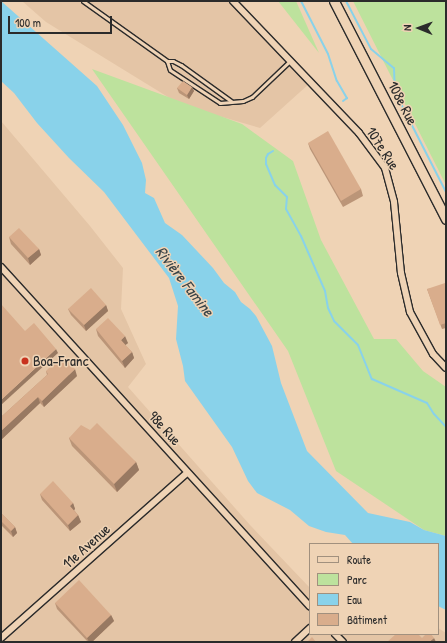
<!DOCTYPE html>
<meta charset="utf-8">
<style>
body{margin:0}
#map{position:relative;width:447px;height:643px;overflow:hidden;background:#efd3b5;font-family:"Patrick Hand",sans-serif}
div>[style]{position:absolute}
.built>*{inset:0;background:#e4c5a6}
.green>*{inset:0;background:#bde29d}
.water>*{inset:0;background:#89d2ea}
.stream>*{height:2px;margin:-1px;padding:0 1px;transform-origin:1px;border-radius:1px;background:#89d2ea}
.roads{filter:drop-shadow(1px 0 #2b2b2b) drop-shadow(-1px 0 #2b2b2b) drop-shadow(0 1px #2b2b2b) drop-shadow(0 -1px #2b2b2b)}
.lane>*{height:3px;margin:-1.5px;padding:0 1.5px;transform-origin:1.5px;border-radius:1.5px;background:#efd3b5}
.street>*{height:6px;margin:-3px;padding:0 3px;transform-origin:3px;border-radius:3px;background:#efd3b5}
.secondary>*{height:9px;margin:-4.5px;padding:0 4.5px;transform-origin:4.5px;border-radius:4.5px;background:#efd3b5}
.wall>*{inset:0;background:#bb9578}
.shaded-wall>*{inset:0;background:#987962}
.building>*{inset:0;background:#d9ad8c}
.dots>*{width:11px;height:11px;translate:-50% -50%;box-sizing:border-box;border:2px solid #efd3b5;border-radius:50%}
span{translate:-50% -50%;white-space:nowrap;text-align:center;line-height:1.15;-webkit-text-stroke:3px #efd3b5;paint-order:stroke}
.street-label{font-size:15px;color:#2b2b2b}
.poi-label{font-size:15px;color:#2b2b2b}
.left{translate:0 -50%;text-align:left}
.water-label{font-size:16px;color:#394448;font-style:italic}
.frame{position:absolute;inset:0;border:2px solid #2b2b2b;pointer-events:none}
.legend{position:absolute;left:309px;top:543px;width:130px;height:92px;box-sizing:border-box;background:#efd3b5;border:1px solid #a1907e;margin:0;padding:5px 7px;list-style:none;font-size:12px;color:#2b2b2b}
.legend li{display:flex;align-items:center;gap:8px;height:20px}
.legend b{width:20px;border:1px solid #a1907e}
.north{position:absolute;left:399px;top:8px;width:40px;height:40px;-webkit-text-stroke:3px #efd3b5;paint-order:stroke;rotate:271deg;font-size:11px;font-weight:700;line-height:16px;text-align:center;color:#2b2b2b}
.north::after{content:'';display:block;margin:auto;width:14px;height:18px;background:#2b2b2b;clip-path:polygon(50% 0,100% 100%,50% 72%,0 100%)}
.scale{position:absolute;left:8px;top:16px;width:104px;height:18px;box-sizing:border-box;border:2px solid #2b2b2b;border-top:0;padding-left:5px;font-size:12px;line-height:14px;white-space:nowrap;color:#2b2b2b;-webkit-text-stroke:3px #efd3b5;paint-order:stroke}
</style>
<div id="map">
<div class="built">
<div style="clip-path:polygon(22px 1px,230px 1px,310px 83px,260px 128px,181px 105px,46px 22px)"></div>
<div style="clip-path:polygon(1px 121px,90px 226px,123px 268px,121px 309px,146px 364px,128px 387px,250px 525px,310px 588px,310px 634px,438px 634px,438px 628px,446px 633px,446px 642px,1px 642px)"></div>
</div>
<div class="green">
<div style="clip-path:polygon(278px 1px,296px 1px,319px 53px)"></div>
<div style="clip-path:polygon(353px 1px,446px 1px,446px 185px)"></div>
<div style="clip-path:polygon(92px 69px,242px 124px,293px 161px,321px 240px,374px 339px,396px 339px,423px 371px,446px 387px,446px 536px,424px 530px,336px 471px,288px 351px)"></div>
</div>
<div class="water">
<div style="clip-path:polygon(1px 1px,97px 86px,123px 125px,142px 163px,146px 180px,145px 193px,154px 198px,165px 223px,182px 235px,213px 268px,224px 283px,235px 292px,241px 302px,250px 309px,256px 316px,272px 346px,281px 383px,307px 451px,368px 513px,410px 522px,424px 530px,446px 536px,446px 610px,438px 606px,438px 544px,353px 544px,345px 535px,326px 532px,309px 526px,290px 510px,257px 493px,248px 481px,232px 447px,185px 381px,183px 366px,176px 339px,178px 306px,169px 278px,104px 192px,69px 158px,37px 123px,14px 93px,1px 81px)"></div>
</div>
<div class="stream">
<div style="left:301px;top:1px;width:59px;rotate:63deg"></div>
<div style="left:328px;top:54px;width:28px;rotate:72deg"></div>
<div style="left:337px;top:81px;width:20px;rotate:60deg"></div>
<div style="left:347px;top:98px;width:5px;rotate:143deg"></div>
<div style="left:346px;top:1px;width:54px;rotate:62.5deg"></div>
<div style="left:371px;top:49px;width:30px;rotate:40deg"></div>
<div style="left:394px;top:68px;width:24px;rotate:88deg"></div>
<div style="left:395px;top:92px;width:112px;rotate:63deg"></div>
<div style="left:273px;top:151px;width:6px;rotate:149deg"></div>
<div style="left:268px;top:154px;width:4px;rotate:117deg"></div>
<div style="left:266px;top:158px;width:6px;rotate:90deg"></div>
<div style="left:266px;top:164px;width:23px;rotate:67deg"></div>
<div style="left:275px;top:185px;width:17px;rotate:45deg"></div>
<div style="left:287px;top:197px;width:12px;rotate:95deg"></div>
<div style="left:286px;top:209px;width:31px;rotate:61deg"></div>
<div style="left:301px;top:236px;width:60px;rotate:66.4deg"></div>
<div style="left:325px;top:291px;width:17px;rotate:80deg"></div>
<div style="left:328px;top:308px;width:14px;rotate:65deg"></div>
<div style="left:334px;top:321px;width:34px;rotate:45deg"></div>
<div style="left:358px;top:345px;width:37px;rotate:68deg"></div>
<div style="left:372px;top:379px;width:60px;rotate:23.6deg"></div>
<div style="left:427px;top:403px;width:13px;rotate:58deg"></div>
<div style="left:434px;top:414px;width:18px;rotate:47deg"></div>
</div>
<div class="roads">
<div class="lane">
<div style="left:83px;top:1px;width:103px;rotate:35.5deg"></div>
<div style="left:167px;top:61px;width:9px;rotate:72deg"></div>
<div style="left:170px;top:70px;width:60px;rotate:33.4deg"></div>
<div style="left:220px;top:103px;width:23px;rotate:-5deg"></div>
<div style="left:243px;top:101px;width:10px;rotate:-24deg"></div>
<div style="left:252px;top:97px;width:52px;rotate:-43.5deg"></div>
<div style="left:167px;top:61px;width:6px"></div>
<div style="left:173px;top:61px;width:9px;rotate:27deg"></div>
<div style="left:181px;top:65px;width:62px;rotate:35.8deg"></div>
</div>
<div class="street">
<div style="left:233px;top:1px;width:182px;rotate:46.3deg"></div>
<div style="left:359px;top:133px;width:44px;rotate:53.4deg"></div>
<div style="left:385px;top:168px;width:35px;rotate:75deg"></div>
<div style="left:394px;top:202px;width:71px;rotate:84.4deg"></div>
<div style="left:401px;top:273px;width:40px;rotate:77deg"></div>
<div style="left:410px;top:312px;width:48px;rotate:61.3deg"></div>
<div style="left:433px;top:354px;width:19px;rotate:47deg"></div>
<div style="left:1px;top:267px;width:459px;rotate:47.7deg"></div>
<div style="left:335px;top:634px;width:11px;rotate:45deg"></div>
<div style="left:1px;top:638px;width:249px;rotate:-41.6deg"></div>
<div style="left:295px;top:642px;width:21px;rotate:-43deg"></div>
</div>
<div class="secondary">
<div style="left:334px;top:1px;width:245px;rotate:62.8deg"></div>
</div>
</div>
<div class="wall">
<div style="clip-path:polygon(192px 87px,194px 91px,189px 99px,179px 93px,177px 88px)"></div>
<div style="clip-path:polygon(308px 143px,361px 189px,363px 196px,343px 207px,310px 149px)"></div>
<div style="clip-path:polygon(9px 237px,39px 249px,41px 255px,30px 265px,11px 244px)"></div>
<div style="clip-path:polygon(446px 287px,446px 328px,442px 329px,427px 289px)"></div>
<div style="clip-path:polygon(106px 305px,108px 311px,86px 331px,71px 315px,68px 309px)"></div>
<div style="clip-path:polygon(96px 329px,128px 343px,125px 345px,132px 352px,134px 358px,125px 368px,98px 336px)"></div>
<div style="clip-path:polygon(46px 371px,77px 376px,44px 407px,40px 403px,1px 440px,1px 417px,47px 375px)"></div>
<div style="clip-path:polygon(90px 430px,136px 462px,139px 470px,117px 492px,72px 446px,69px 438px)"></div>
<div style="clip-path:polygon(40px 494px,73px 503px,75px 509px,74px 510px,78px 515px,81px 522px,70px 531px,42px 500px)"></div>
<div style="clip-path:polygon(1px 513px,15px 527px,17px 533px,13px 537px,1px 525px)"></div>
<div style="clip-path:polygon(55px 603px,111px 615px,114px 621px,92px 642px,88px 642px,57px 609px)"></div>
</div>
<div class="shaded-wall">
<div style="clip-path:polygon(192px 87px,194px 91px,189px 99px,187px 95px)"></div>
<div style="clip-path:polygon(39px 249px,41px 255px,30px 265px,28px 258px)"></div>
<div style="clip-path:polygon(106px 305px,108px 311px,86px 331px,84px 325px)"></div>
<div style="clip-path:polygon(125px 336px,128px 343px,123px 347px,121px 340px)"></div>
<div style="clip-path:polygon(56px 349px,58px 353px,1px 405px,1px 400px)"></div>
<div style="clip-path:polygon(132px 352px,134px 358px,125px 368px,122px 361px)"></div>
<div style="clip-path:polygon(75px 369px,77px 376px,44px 407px,42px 401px)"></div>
<div style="clip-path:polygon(38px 397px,40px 403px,1px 440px,1px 431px)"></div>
<div style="clip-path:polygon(136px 462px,139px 470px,117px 492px,114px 484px)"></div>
<div style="clip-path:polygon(73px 503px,75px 509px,72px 512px,70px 506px)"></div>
<div style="clip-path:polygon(78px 515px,81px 522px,70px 531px,68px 525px)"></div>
<div style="clip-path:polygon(15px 527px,17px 533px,13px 537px,11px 531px)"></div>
<div style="clip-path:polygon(111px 615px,114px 621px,92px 642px,89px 642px,87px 638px)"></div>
<div style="clip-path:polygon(434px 638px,436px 642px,429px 642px)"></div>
</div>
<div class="building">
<div style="clip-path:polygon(183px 81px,192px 87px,187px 95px,177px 88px)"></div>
<div style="clip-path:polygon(328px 131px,361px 189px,341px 201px,308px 143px)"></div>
<div style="clip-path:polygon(19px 228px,39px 249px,28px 258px,9px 237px)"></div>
<div style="clip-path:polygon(445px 283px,446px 287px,446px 323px,440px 325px,427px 289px)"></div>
<div style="clip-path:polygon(91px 288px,106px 305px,84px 325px,68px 309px)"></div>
<div style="clip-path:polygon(1px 304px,25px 331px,34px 323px,56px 349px,1px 400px)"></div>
<div style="clip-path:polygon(108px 318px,125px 336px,121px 340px,132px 352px,122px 361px,96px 329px)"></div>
<div style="clip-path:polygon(62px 355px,75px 369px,42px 401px,38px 397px,1px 431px,1px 417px,48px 374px,46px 371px)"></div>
<div style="clip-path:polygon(97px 423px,136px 462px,114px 484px,69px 438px,81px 425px,90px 430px)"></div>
<div style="clip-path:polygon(53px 481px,73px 503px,70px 506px,78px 515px,68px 525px,40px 494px)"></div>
<div style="clip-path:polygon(1px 513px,15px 527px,11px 531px,1px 521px)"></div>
<div style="clip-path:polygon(79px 580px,111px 615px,87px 638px,55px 603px)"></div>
<div style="clip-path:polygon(396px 634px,418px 634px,422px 638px,426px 634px,431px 634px,434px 638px,429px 642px,387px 642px)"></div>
<div style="clip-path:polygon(312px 637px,316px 642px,307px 642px)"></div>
</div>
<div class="dots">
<div style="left:25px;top:361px;background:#c8321e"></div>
</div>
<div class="street-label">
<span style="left:403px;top:103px;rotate:63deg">108e Rue</span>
<span style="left:383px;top:148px;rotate:57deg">107e Rue</span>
<span style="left:165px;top:428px;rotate:48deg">98e Rue</span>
<span style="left:86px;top:546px;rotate:-42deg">11e Avenue</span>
</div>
<div class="poi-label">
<span class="left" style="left:33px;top:361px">Boa-Franc</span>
</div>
<div class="water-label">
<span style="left:185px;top:281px;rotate:52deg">Rivière Famine</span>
</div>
<div class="frame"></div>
<ul class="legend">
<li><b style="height:5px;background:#efd3b5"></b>Route</li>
<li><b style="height:11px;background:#bde29d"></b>Parc</li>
<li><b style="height:11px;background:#89d2ea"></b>Eau</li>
<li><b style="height:11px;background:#d9ad8c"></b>Bâtiment</li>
</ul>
<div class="north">N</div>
<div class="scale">100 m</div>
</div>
